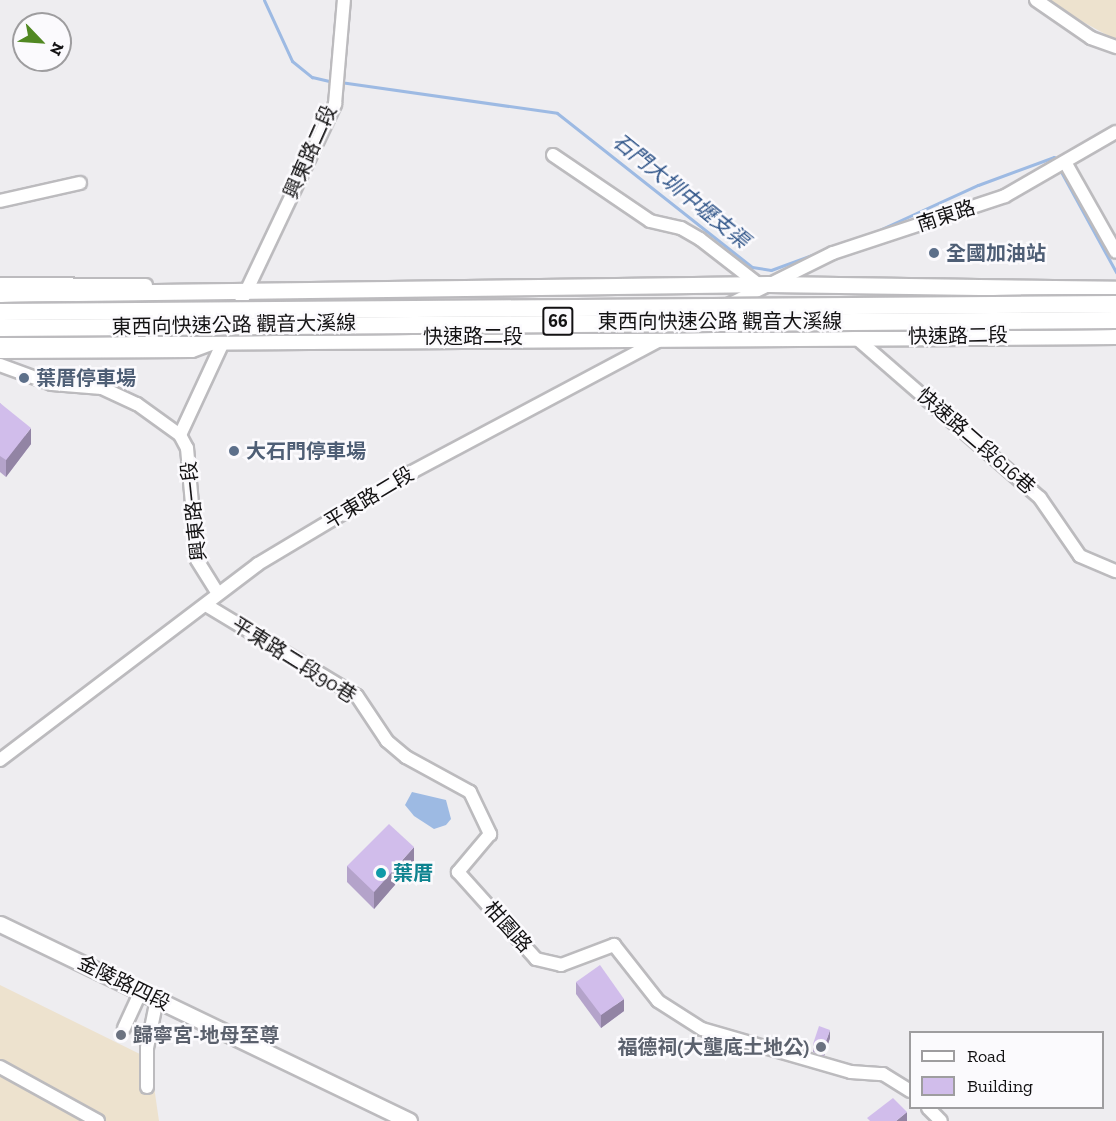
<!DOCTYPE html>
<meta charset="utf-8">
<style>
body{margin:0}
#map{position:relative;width:1116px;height:1121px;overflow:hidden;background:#eeedf0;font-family:"Zilla Slab","Noto Sans TC",serif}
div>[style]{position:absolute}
.industrial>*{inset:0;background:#ede2ce}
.water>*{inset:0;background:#9dbae3}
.stream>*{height:3px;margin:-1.5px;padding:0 1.5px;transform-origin:1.5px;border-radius:1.5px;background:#9dbae3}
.roads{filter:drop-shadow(2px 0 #bcbbbe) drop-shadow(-2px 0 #bcbbbe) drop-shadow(0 2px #bcbbbe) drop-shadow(0 -2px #bcbbbe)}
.minor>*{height:12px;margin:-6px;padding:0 6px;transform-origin:6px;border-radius:6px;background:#fff}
.major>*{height:15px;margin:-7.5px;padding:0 7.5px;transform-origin:7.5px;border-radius:7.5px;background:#fff}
.highway>*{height:16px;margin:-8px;padding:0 8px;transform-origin:8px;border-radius:8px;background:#fff}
.bridges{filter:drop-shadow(2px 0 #bcbbbe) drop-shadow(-2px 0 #bcbbbe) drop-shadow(0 2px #bcbbbe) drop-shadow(0 -2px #bcbbbe)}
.highway-bridge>*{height:16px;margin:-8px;padding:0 8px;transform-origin:8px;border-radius:8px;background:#fff}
.wall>*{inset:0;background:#b4a3ca}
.shaded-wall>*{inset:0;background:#9284a4}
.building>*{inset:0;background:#d1bdeb}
.dots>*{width:16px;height:16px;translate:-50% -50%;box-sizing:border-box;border:3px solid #fbfafd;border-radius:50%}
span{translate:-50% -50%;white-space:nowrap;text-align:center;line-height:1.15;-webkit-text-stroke:5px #fbfafd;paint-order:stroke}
.shield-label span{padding:2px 4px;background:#fbfafd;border:2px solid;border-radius:4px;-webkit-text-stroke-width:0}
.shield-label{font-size:18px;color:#131213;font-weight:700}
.street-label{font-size:20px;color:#131213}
.service-label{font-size:20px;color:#4e5e75;font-weight:700}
.left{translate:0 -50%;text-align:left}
.culture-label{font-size:20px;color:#0d838f;font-weight:700}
.worship-label{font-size:20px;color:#5b616d;font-weight:700}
.right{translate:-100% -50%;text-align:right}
.water-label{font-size:21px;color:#2f5488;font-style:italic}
.legend{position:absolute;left:909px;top:1031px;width:195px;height:78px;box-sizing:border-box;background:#fbfafd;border:2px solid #9e9d9f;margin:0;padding:8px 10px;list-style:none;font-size:18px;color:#131213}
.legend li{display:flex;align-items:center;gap:12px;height:30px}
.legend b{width:30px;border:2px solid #9e9d9f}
.north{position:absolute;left:12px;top:12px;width:60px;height:60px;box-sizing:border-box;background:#fbfafd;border:2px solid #9e9d9f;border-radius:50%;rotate:115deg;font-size:16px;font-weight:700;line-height:24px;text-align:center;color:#131213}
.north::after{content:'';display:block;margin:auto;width:21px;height:27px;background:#518822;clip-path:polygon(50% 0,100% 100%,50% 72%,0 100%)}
</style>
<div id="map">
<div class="industrial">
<div style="clip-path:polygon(1043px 0,1116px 0,1116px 40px)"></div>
<div style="clip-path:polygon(0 985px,150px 1059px,159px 1121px,0 1121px)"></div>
</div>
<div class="water">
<div style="clip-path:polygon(412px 792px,446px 800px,451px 819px,446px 825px,434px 829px,414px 816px,405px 805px)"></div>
</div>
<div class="stream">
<div style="left:264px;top:0;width:67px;rotate:65.3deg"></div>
<div style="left:292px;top:61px;width:26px;rotate:39deg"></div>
<div style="left:312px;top:77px;width:23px;rotate:13deg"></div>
<div style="left:340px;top:82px;width:219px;rotate:8.1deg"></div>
<div style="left:557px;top:113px;width:248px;rotate:38.3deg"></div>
<div style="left:752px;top:267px;width:19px;rotate:9deg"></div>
<div style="left:771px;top:270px;width:113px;rotate:-20.2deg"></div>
<div style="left:877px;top:231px;width:111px;rotate:-24.5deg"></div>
<div style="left:978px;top:185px;width:81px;rotate:-20.2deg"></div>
<div style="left:1054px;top:157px;width:5px;rotate:68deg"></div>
<div style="left:1059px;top:168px;width:119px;rotate:61.3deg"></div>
</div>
<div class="roads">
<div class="minor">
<div style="left:1036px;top:0;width:67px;rotate:34.6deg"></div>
<div style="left:1091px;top:38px;width:27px;rotate:20deg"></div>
<div style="left:553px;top:155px;width:117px;rotate:34.2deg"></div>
<div style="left:650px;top:221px;width:32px;rotate:13deg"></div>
<div style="left:681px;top:228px;width:22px;rotate:30deg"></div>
<div style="left:700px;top:239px;width:73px;rotate:37.8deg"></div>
<div style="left:1065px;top:162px;width:103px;rotate:60.5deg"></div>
<div style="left:0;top:201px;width:82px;rotate:-12.7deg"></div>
<div style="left:0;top:284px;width:146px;rotate:0.4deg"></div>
<div style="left:726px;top:306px;width:119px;rotate:-26.4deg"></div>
<div style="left:833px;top:253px;width:181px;rotate:-18.3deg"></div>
<div style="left:1005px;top:196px;width:128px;rotate:-30deg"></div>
<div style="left:234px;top:317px;width:236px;rotate:-64.6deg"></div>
<div style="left:335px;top:104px;width:104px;rotate:-85.1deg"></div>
<div style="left:855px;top:337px;width:245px;rotate:41deg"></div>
<div style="left:1040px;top:498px;width:70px;rotate:55.4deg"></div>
<div style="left:1080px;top:556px;width:39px;rotate:23deg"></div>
<div style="left:0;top:352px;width:192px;rotate:-0.3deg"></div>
<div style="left:192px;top:351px;width:20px;rotate:-20deg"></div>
<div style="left:0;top:365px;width:55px;rotate:20.1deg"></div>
<div style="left:52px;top:384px;width:50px;rotate:4.6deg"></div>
<div style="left:102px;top:388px;width:38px;rotate:25deg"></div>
<div style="left:137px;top:404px;width:53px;rotate:35.8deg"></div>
<div style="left:180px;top:435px;width:15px;rotate:62deg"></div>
<div style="left:187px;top:448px;width:112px;rotate:84.9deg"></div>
<div style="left:197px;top:560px;width:39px;rotate:58deg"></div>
<div style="left:180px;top:435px;width:109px;rotate:-65.1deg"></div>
<div style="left:206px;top:605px;width:176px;rotate:31.1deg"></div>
<div style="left:357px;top:696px;width:54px;rotate:56.3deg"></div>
<div style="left:387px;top:741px;width:25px;rotate:40deg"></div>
<div style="left:406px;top:757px;width:73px;rotate:28.7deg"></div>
<div style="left:470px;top:792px;width:47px;rotate:64.5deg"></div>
<div style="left:490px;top:834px;width:50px;rotate:130.1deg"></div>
<div style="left:458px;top:872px;width:117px;rotate:48.1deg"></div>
<div style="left:536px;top:959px;width:26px;rotate:13deg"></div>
<div style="left:561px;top:965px;width:57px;rotate:-20.7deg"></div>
<div style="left:614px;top:945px;width:71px;rotate:51.8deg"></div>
<div style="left:658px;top:1001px;width:52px;rotate:32.5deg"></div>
<div style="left:702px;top:1029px;width:155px;rotate:16.1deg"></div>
<div style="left:851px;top:1072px;width:32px;rotate:4deg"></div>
<div style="left:883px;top:1074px;width:32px;rotate:32deg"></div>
<div style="left:0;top:760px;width:324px;rotate:-37.2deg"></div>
<div style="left:258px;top:564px;width:177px;rotate:-30.9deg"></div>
<div style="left:410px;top:473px;width:283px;rotate:-28deg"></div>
<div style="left:124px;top:1028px;width:41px;rotate:-65.3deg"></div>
<div style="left:0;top:1067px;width:112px;rotate:28.9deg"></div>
<div style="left:147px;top:1087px;width:39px;rotate:-90deg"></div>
<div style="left:147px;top:1048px;width:50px;rotate:-78.5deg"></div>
<div style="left:928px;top:1108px;width:18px;rotate:45deg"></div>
</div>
<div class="major">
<div style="left:0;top:294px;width:769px;rotate:-0.75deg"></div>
<div style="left:769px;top:284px;width:347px;rotate:0.8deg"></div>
<div style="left:0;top:343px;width:1116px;rotate:-0.36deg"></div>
<div style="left:0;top:924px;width:454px;rotate:25.7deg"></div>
</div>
<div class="highway">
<div style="left:0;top:337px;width:29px;rotate:-10deg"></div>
</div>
</div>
<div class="bridges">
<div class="highway-bridge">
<div style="left:0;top:312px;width:1116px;rotate:-0.41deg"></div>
<div style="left:0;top:328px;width:1116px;rotate:-0.41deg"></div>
</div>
</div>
<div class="wall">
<div style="clip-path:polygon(0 403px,31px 444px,6px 477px,0 472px)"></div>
<div style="clip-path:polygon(414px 863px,374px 909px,347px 882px,347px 866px)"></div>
<div style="clip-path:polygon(576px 982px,624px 1011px,601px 1028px,576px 994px)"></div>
<div style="clip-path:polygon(830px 1038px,824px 1056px,813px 1052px,813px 1044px)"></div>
</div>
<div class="shaded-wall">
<div style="clip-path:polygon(31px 428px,31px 444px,6px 477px,6px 460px)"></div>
<div style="clip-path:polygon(414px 847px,414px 863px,374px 909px,374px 892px)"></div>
<div style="clip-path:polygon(624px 999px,624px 1011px,601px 1028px,601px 1015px)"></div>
<div style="clip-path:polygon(830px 1030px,830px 1038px,824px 1056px,824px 1047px)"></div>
<div style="clip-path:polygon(907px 1112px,907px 1121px,896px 1121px)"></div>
</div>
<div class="building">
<div style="clip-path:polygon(0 403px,31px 428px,6px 460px,0 456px)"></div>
<div style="clip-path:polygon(389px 824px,414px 847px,374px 892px,347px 866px)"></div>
<div style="clip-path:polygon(600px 965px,624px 999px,601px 1015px,576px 982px)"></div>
<div style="clip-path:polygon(819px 1026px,830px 1030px,824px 1047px,813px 1044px)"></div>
<div style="clip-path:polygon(893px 1098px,907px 1112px,896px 1121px,870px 1121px,867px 1118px)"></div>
</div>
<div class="dots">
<div style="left:934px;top:253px;background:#5c6f8a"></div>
<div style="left:24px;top:378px;background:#5c6f8a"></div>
<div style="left:234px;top:451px;background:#5c6f8a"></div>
<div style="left:381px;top:873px;background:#0f9aa8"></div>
<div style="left:121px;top:1035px;background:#6b7280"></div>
<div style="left:821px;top:1047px;background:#6b7280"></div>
</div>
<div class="shield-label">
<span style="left:558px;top:321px">66</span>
</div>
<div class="street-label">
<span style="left:310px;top:152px;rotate:-66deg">興東路二段</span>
<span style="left:946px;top:216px;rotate:-18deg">南東路</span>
<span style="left:720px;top:321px">東西向快速公路 觀音大溪線</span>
<span style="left:234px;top:325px;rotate:-1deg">東西向快速公路 觀音大溪線</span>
<span style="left:473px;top:336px">快速路二段</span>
<span style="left:958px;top:336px;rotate:-1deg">快速路二段</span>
<span style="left:976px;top:441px;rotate:41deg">快速路二段616巷</span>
<span style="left:369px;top:498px;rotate:-31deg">平東路二段</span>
<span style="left:194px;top:511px;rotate:-96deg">興東路一段</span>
<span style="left:294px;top:660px;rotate:32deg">平東路二段90巷</span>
<span style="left:508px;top:927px;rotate:48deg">柑園路</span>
<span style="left:124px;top:983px;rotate:26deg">金陵路四段</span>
</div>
<div class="service-label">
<span class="left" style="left:946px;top:253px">全國加油站</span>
<span class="left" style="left:36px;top:378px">葉厝停車場</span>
<span class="left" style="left:246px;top:451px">大石門停車場</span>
</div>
<div class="culture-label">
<span class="left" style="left:393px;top:873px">葉厝</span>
</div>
<div class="worship-label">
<span class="left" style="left:133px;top:1035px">歸寧宮-地母至尊</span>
<span class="right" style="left:809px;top:1047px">福德祠(大壟底土地公)</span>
</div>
<div class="water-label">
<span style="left:681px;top:191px;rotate:39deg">石門大圳中壢支渠</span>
</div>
<ul class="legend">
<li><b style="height:8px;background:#fff"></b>Road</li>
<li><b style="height:16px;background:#d1bdeb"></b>Building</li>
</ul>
<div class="north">N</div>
</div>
